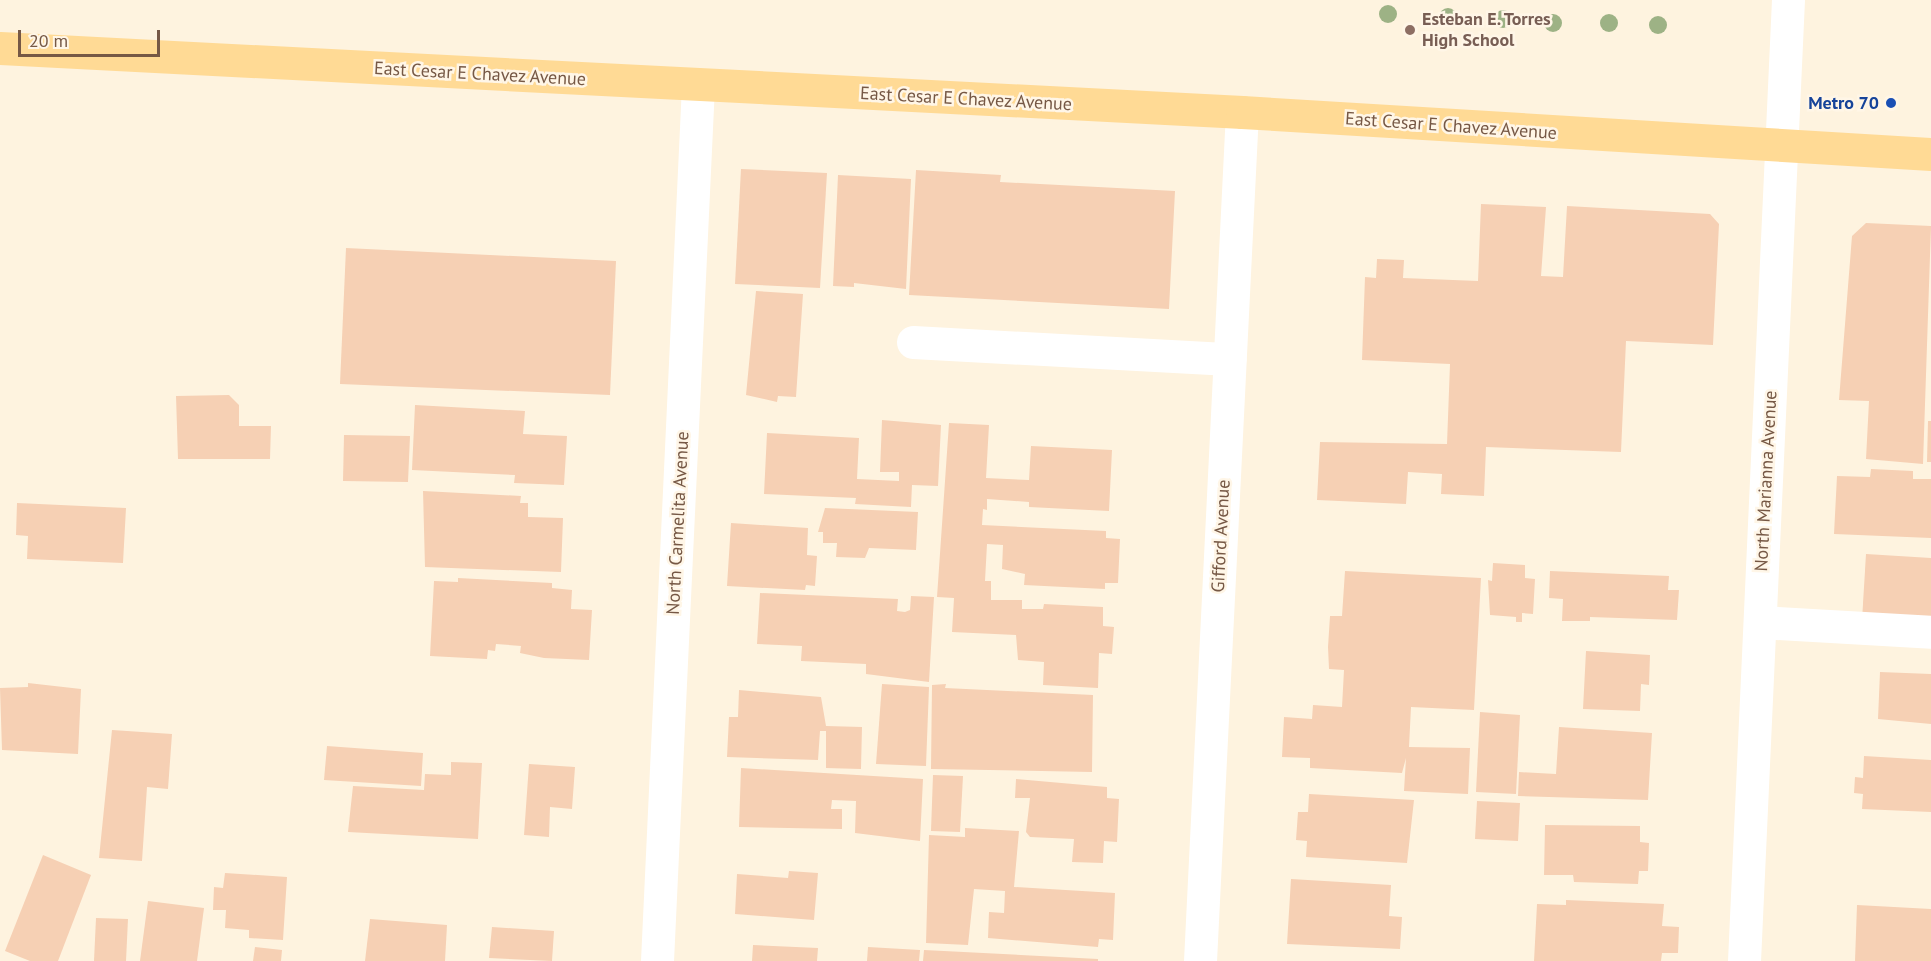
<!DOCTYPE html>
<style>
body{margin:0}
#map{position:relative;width:1931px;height:961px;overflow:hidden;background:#fef3df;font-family:"PT Sans",sans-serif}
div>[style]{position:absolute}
.building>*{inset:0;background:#f6d0b4}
.minor>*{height:33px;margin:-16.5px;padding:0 16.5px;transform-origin:16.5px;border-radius:16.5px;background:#fff}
.major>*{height:33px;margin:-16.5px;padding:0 16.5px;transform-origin:16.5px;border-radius:16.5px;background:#ffda95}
.trees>*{width:18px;height:18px;margin:-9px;border-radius:50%;background:#9db285}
.dots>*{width:16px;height:16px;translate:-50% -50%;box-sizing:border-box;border:3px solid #fff6e7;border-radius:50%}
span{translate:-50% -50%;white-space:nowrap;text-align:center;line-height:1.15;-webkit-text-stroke:5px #fff6e7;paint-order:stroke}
.education-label{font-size:18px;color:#785e54;font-weight:700}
.left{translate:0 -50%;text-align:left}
.street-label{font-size:18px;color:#765845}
.transit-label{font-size:18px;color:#164399;font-weight:700}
.right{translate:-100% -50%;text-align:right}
.scale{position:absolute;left:18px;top:30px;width:142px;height:27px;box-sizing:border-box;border:3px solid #765845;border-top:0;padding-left:8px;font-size:18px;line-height:21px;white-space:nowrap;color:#765845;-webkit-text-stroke:4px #fff6e7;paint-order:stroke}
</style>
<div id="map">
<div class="building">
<div style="clip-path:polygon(741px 169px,827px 173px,820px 288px,735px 284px)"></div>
<div style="clip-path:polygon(916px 170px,1001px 175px,1000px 182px,1175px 191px,1169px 309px,909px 295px)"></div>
<div style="clip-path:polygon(838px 175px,911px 179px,906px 289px,854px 283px,854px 287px,833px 286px)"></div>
<div style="clip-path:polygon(1481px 204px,1546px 207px,1541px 276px,1563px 277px,1567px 206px,1710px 214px,1719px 224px,1713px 345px,1626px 341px,1621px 452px,1486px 447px,1484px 496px,1441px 494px,1442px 474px,1408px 472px,1406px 504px,1317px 500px,1320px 442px,1447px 444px,1450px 364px,1362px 360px,1365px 277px,1376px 278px,1377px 259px,1404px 260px,1403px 278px,1478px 281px)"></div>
<div style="clip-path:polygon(1866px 223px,1931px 226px,1923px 464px,1866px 459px,1869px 401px,1839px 400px,1852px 236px)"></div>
<div style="clip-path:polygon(346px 248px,616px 261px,610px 395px,340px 384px)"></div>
<div style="clip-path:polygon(756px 291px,803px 294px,796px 397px,778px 396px,777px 402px,746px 395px)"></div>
<div style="clip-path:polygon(229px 395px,239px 405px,239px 426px,271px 426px,270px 459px,178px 459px,176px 396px)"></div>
<div style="clip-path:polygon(415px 405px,525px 411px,523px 434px,567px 436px,564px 485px,514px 483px,515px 475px,412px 470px)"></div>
<div style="clip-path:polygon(882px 420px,941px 425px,938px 486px,912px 485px,911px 507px,855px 504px,856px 498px,764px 494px,767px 433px,859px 438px,857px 479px,899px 481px,899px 472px,880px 472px)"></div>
<div style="clip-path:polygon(1928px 421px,1931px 421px,1931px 462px,1927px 462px)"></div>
<div style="clip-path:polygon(949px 423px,989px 425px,986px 478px,1029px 480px,1031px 446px,1112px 450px,1109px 511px,1029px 507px,1029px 502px,987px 499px,987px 510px,983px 509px,982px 525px,1106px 531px,1106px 538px,1120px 539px,1118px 583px,1105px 583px,1105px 589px,1024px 585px,1025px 574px,1002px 569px,1003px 545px,987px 544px,985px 581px,991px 581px,991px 600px,1022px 600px,1022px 609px,1043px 609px,1044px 604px,1103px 607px,1103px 626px,1114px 627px,1112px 654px,1099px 653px,1098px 688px,1043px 685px,1044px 662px,1018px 660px,1016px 635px,952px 632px,954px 598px,937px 597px)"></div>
<div style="clip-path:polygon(344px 435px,410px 436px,408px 482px,343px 481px)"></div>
<div style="clip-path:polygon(1871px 469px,1913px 471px,1913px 479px,1931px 479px,1931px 538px,1834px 534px,1837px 476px,1870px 477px)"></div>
<div style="clip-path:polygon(423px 491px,521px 496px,520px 503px,528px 503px,528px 517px,563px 518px,561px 572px,425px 567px)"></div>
<div style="clip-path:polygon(17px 503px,126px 508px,123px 563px,27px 559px,28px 536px,16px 535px)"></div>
<div style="clip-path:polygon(825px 508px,918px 512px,916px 550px,869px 548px,865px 558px,836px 557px,837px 543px,823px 543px,823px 532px,818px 532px)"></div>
<div style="clip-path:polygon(731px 523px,808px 528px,807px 555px,817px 556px,815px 586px,806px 585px,805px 590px,727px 586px)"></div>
<div style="clip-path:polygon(1866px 554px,1931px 558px,1931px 624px,1862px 620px)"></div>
<div style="clip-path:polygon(1493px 563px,1525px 565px,1525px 578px,1535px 579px,1533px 614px,1522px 613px,1522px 622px,1516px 622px,1516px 617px,1490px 615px,1488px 580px,1492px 581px)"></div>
<div style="clip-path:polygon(1345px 571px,1481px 578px,1474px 710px,1411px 707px,1409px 747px,1470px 748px,1468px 794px,1404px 791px,1406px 758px,1402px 773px,1310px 768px,1310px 758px,1282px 757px,1284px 717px,1312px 719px,1313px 705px,1342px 707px,1344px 670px,1329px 669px,1328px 647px,1330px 616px,1342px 616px)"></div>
<div style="clip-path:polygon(1550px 571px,1669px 576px,1668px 590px,1679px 590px,1677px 620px,1590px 617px,1590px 621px,1562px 621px,1563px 599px,1549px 598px)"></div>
<div style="clip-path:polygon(458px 578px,552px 583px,552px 588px,572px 590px,571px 609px,592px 610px,589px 660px,544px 658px,520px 653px,521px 646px,496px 644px,495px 651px,488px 650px,487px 659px,430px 656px,434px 581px,458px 582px)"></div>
<div style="clip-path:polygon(760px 593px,898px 599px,897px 611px,905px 612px,910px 610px,911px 596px,934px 597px,929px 682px,866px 674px,866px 664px,801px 661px,802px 646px,757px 644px)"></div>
<div style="clip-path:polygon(1586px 651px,1650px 655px,1649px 685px,1641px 684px,1640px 711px,1583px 709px)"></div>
<div style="clip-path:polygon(1880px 672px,1931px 674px,1931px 724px,1878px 719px)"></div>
<div style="clip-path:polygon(28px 683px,81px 689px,78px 754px,2px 750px,0 688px,28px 687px)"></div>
<div style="clip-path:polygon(882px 684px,929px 687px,926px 766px,876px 764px)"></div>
<div style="clip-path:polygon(946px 684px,945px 688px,1093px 695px,1092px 772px,931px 769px,932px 685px)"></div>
<div style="clip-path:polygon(739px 690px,821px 697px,826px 726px,862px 727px,861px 769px,826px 768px,826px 731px,820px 731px,818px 760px,727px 757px,729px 717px,738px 717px)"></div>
<div style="clip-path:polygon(1480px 712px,1520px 715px,1516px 794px,1476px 792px)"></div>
<div style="clip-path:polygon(1559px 727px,1652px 733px,1648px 800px,1518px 796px,1519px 772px,1556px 774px)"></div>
<div style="clip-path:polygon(112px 730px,172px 734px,168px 789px,147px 787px,142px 861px,99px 858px)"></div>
<div style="clip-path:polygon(327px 746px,423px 753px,421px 786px,324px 780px)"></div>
<div style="clip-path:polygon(1864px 756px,1931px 760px,1931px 812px,1862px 809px,1863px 794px,1854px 793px,1855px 777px,1863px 778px)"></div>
<div style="clip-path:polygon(451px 762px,482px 763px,478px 839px,348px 832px,353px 786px,424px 790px,425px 774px,451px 775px)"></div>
<div style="clip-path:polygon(529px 764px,575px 767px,572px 809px,550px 807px,549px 837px,524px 835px)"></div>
<div style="clip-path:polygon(741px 768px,923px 779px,920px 841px,855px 833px,856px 801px,832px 800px,831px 809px,842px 809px,842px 829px,739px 827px)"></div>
<div style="clip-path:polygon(933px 775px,963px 776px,960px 832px,931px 831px)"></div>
<div style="clip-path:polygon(1016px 779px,1107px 787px,1107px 798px,1119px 799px,1117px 842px,1104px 841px,1103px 863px,1072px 862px,1074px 839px,1030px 837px,1026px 832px,1030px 798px,1015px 798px)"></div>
<div style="clip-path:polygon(1309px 794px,1414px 800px,1407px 863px,1306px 857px,1307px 841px,1296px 840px,1298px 812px,1308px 812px)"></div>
<div style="clip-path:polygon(1477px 801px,1520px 803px,1518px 841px,1475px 839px)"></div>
<div style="clip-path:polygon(1545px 825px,1640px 826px,1640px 842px,1649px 843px,1648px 871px,1639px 871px,1638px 884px,1574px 882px,1573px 875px,1544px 875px)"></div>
<div style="clip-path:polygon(965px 828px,1019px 831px,1014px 887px,1115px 893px,1113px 940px,1099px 939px,1098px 947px,988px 938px,989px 912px,1004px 913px,1005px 891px,974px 889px,968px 945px,926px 943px,929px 835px,965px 837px)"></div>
<div style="clip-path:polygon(43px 855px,91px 875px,58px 961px,30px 961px,5px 951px)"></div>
<div style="clip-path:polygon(789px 871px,818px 873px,814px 920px,735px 914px,737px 874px,788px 878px)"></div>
<div style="clip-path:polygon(225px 873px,287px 877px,283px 940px,249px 938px,249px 930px,225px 928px,226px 910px,213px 910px,214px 887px,223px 888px)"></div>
<div style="clip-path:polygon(1291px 879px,1391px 885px,1389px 916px,1402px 917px,1400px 949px,1287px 944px)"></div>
<div style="clip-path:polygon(1566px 900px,1664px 904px,1662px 926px,1679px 927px,1678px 953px,1662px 953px,1661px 961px,1534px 961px,1537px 904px,1566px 905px)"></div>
<div style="clip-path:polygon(148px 901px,204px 908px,197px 961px,140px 961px)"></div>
<div style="clip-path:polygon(1857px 905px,1931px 909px,1931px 961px,1855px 961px)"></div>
<div style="clip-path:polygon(96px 918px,128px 919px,126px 961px,94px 961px)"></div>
<div style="clip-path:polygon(370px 919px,447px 925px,445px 961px,365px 961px)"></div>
<div style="clip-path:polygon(492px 927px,554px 931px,552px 961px,489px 958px)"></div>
<div style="clip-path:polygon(753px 945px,818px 948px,817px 961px,752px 961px)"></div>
<div style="clip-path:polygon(255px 947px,282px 950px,281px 961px,253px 961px)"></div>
<div style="clip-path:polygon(868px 947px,920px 950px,919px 961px,867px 961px)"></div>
<div style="clip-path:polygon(924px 950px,1098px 959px,1098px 961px,923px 961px)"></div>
</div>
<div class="minor">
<div style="left:913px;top:342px;width:317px;rotate:3.1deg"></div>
<div style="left:1760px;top:622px;width:171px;rotate:3.3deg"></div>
<div style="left:657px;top:961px;width:877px;rotate:-87.32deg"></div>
<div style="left:1200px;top:961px;width:850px;rotate:-87.17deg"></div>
<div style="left:1744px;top:961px;width:962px;rotate:-87.38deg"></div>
</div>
<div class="major">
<div style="left:0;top:48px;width:1244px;rotate:2.95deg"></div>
<div style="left:1242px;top:112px;width:690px;rotate:3.49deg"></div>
</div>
<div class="trees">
<div style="left:1388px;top:14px"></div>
<div style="left:1448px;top:17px"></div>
<div style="left:1503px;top:19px"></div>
<div style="left:1553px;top:23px"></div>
<div style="left:1609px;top:23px"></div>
<div style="left:1658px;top:25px"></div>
</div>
<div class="dots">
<div style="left:1410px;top:30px;background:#8d6e63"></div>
<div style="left:1891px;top:103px;background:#1a4fb4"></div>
</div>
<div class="education-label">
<span class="left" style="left:1422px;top:30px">Esteban E. Torres<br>High School</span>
</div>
<div class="street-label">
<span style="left:480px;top:74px;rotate:3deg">East Cesar E Chavez Avenue</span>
<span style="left:966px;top:99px;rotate:3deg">East Cesar E Chavez Avenue</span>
<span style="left:1451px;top:126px;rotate:4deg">East Cesar E Chavez Avenue</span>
<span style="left:1766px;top:481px;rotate:-87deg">North Marianna Avenue</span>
<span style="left:678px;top:523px;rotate:-87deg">North Carmelita Avenue</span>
<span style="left:1221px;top:536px;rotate:-87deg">Gifford Avenue</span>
</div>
<div class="transit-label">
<span class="right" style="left:1879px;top:103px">Metro 70</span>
</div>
<div class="scale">20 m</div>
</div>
